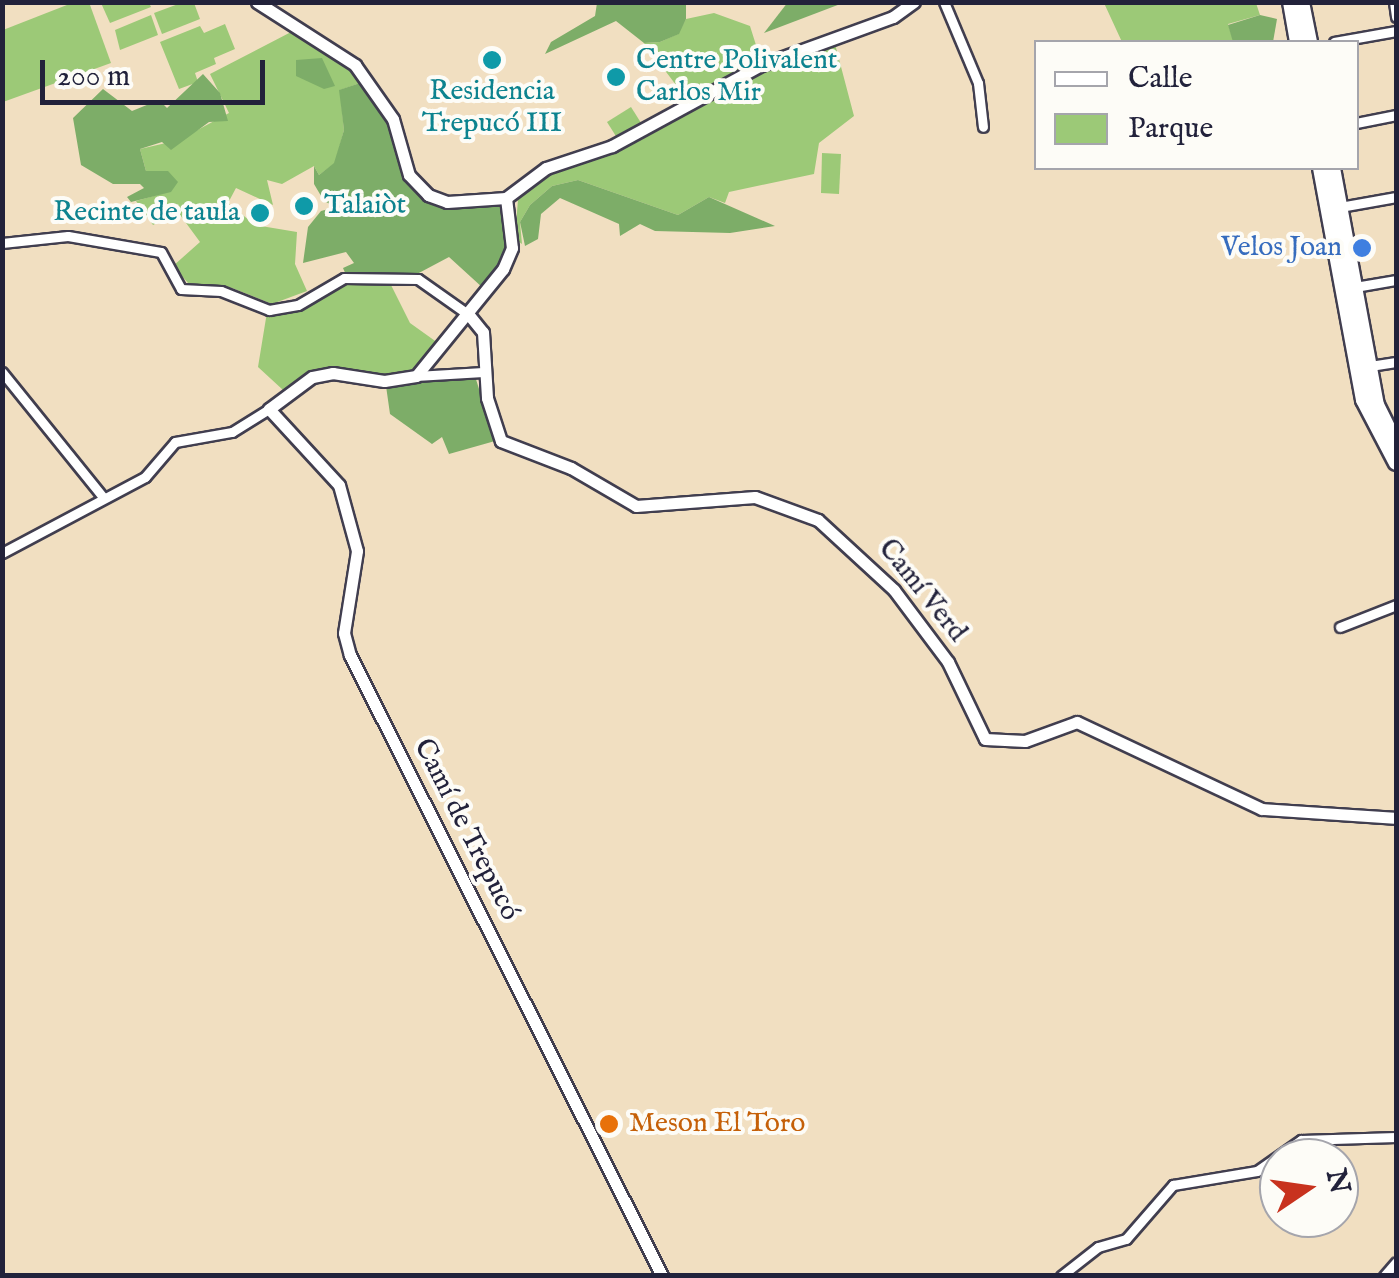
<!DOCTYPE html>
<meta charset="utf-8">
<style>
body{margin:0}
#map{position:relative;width:1399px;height:1278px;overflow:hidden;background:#f1dfc1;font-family:"IM FELL English",serif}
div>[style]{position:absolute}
.green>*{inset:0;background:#9cc977}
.forest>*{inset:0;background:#7dad68}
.roads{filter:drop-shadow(2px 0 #413e4f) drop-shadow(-2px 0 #413e4f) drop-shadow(0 2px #413e4f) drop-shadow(0 -2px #413e4f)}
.minor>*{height:9px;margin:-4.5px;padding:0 4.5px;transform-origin:4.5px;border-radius:4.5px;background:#fff}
.tertiary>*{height:11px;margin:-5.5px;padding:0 5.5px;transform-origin:5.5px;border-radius:5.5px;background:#fff}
.primary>*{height:14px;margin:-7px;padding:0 7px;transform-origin:7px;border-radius:7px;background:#fff}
.dots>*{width:28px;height:28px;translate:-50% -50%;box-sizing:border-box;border:5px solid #fdfcf7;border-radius:50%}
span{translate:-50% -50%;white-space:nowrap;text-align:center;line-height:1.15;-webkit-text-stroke:8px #fdfcf7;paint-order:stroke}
.culture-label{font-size:28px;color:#0d838f}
.left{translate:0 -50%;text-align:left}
.right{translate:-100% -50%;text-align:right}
.shop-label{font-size:28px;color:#366cbe}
.street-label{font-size:28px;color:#22223b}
.food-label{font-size:28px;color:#c56008}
.frame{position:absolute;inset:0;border:5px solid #22223b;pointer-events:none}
.legend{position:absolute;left:1034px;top:40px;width:325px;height:130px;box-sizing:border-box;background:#fdfcf7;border:2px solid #a5a5ac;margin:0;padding:12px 18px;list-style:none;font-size:30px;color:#22223b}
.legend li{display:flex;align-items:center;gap:20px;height:50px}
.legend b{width:50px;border:2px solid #a5a5ac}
.north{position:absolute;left:1259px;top:1138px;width:100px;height:100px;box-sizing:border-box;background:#fdfcf7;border:2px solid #a5a5ac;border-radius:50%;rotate:77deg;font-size:28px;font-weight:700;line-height:40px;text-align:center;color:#22223b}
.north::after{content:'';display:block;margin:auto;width:35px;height:45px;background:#c8321e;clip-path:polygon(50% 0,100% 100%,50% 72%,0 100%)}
.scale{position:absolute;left:40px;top:60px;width:225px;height:45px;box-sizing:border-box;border:5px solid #22223b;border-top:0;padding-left:12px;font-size:30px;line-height:35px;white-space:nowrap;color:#22223b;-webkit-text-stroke:8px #fdfcf7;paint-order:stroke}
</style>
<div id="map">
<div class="green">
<div style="clip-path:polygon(72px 3px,90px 5px,111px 63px,3px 102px,3px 30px)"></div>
<div style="clip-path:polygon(101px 3px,149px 3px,151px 7px,110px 23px)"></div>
<div style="clip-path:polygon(181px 3px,194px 3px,200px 19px,162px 34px,154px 13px)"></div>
<div style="clip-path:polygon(1104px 3px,1256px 3px,1260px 15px,1228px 24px,1234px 42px,1122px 42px)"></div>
<div style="clip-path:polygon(714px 13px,750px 26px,761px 61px,689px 102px,644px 43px,660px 42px,678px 34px,686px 19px)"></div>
<div style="clip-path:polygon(151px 15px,158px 35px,120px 50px,115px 30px)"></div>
<div style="clip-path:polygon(225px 24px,235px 49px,214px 58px,216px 64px,195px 73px,198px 82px,179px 89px,160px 42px,200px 26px,204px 33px)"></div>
<div style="clip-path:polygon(293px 31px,350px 65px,363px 82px,340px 90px,344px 130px,335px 163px,319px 175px,314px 166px,282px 184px,267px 180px,273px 205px,236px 188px,228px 203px,255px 225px,297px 232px,295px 264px,307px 291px,272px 304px,232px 288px,188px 283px,173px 266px,200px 242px,178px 212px,153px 225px,136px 201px,171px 191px,146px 171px,140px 149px,179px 140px,229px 113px,210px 74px)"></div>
<div style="clip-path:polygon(835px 44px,854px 116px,819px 143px,814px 174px,729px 192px,725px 203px,709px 197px,678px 215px,578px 180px,552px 186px,530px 205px,520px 222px,522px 244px,515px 239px,518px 199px,548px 173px,619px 151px,768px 67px)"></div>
<div style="clip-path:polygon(631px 107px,643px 126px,619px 141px,607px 122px)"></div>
<div style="clip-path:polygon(822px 153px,841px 154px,839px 194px,821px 193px)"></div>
<div style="clip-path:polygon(349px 280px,390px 283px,410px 323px,438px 343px,413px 373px,382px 377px,338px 368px,304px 375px,283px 390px,258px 367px,267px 312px,306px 305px)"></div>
</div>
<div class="forest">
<div style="clip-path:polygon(788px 2px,843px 2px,843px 3px,764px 33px)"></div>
<div style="clip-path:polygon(597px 3px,686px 3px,686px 19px,679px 34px,660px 42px,644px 43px,616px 21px,545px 54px,551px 42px,595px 16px)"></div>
<div style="clip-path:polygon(1260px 15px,1277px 19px,1273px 42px,1233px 42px,1228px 25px)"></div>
<div style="clip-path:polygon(322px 58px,335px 86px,324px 89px,296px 76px,296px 60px)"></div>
<div style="clip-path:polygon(203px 74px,220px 93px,228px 121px,209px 122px,171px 150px,162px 142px,140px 149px,146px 171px,168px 171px,178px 182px,171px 192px,131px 202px,127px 197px,144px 188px,140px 184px,113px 184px,81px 165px,73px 118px,103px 89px,132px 111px,159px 100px,167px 108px)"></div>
<div style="clip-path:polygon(363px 82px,388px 121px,401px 172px,425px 201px,501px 207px,507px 239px,502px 262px,483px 288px,449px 257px,417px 274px,346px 275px,343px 268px,354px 263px,346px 252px,303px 263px,308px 227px,321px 211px,336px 207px,324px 201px,314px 184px,314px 166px,319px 175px,334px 163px,344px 130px,339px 90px)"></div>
<div style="clip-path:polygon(578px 180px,678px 215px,709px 197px,775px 226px,730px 233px,655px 231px,640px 224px,620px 236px,619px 224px,560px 198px,541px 214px,538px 239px,525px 246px,520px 222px,530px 205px,552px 186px)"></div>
<div style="clip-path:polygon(475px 376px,495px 441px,449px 454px,442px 437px,432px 444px,390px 414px,386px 386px)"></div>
</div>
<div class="roads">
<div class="minor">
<div style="left:944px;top:2px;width:88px;rotate:67.2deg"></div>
<div style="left:978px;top:83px;width:44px;rotate:83.5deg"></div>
<div style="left:1394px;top:2px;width:15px;rotate:82deg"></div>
<div style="left:1334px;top:42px;width:63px;rotate:-10.1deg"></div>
<div style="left:1356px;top:123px;width:41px;rotate:-11.3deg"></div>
<div style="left:1340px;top:207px;width:57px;rotate:-10.1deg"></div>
<div style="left:2px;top:243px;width:66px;rotate:-6.1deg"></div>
<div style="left:68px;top:236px;width:94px;rotate:9.8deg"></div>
<div style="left:161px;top:252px;width:42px;rotate:61.6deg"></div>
<div style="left:181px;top:289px;width:40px;rotate:2.9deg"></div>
<div style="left:221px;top:291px;width:52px;rotate:21.6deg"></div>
<div style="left:269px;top:310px;width:29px;rotate:-10deg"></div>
<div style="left:298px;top:305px;width:53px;rotate:-30.4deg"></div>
<div style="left:344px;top:278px;width:74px;rotate:0.8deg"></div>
<div style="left:418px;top:279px;width:62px;rotate:35.2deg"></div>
<div style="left:1355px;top:287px;width:42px;rotate:-9.7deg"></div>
<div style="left:1370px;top:366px;width:26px;rotate:-9deg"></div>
<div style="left:2px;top:372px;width:161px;rotate:51.1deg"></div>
<div style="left:416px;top:376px;width:67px;rotate:-3.4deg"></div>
<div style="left:2px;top:553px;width:162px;rotate:-28deg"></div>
<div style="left:145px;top:477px;width:46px;rotate:-49.4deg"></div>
<div style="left:175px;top:442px;width:58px;rotate:-10deg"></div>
<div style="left:232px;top:432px;width:44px;rotate:-31.9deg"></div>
<div style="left:1340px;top:627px;width:60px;rotate:-21.4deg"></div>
<div style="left:1061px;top:1276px;width:47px;rotate:-38.1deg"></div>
<div style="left:1098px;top:1247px;width:29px;rotate:-16deg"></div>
<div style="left:1126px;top:1239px;width:72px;rotate:-49deg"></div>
<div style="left:1173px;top:1185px;width:85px;rotate:-9.5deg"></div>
<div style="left:1257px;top:1171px;width:54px;rotate:-35.2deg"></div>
<div style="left:1301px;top:1140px;width:95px;rotate:-1.8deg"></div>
<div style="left:1384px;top:1276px;width:18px;rotate:-49deg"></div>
</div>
<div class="tertiary">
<div style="left:257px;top:2px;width:117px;rotate:32.7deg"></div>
<div style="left:355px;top:65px;width:66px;rotate:54.9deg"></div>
<div style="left:393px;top:119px;width:58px;rotate:74.1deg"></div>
<div style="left:409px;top:175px;width:28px;rotate:46deg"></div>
<div style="left:428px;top:195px;width:20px;rotate:20deg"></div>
<div style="left:447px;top:202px;width:59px;rotate:-3.9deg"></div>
<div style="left:506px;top:198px;width:50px;rotate:-36.9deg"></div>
<div style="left:546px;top:168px;width:70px;rotate:-18.4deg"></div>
<div style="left:612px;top:146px;width:170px;rotate:-28.5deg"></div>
<div style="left:761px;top:65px;width:140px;rotate:-20deg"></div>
<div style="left:893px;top:17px;width:26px;rotate:-36deg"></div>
<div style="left:506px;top:198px;width:50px;rotate:83.2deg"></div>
<div style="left:512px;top:248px;width:23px;rotate:113deg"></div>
<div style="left:503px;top:269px;width:138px;rotate:129.1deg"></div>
<div style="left:416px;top:376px;width:32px;rotate:171deg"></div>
<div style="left:384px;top:381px;width:52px;rotate:-171.1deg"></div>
<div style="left:333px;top:373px;width:21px;rotate:169deg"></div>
<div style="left:312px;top:377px;width:54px;rotate:143.3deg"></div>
<div style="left:269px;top:409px;width:103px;rotate:47.4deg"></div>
<div style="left:339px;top:485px;width:68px;rotate:74.7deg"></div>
<div style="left:357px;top:551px;width:83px;rotate:99deg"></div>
<div style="left:344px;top:633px;width:23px;rotate:75deg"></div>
<div style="left:350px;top:655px;width:695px;rotate:63.32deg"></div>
<div style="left:469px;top:315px;width:22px;rotate:51deg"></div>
<div style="left:483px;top:332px;width:66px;rotate:86.5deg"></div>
<div style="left:487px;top:398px;width:45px;rotate:72deg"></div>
<div style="left:501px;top:441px;width:75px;rotate:21.1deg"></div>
<div style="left:571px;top:468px;width:75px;rotate:30.3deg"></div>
<div style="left:636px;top:506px;width:119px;rotate:-4.3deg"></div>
<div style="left:755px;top:497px;width:67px;rotate:20.1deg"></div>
<div style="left:818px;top:520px;width:103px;rotate:42.6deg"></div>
<div style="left:894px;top:590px;width:90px;rotate:53.1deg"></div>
<div style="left:948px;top:662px;width:85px;rotate:64.3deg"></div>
<div style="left:985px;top:739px;width:40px;rotate:2.9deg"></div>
<div style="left:1025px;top:741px;width:55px;rotate:-20.1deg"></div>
<div style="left:1077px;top:722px;width:204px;rotate:25.2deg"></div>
<div style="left:1262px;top:809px;width:134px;rotate:3.8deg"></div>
</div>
<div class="primary">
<div style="left:1290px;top:2px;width:41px;rotate:80.1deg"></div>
<div style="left:1302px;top:2px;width:41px;rotate:78.7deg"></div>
<div style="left:1320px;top:168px;width:236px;rotate:79.5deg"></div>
<div style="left:1363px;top:400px;width:71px;rotate:62.4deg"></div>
<div style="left:1333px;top:168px;width:241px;rotate:79.5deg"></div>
<div style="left:1377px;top:405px;width:42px;rotate:63.4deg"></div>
</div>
</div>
<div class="dots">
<div style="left:492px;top:60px;background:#0f9aa8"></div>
<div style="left:616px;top:77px;background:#0f9aa8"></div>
<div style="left:304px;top:206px;background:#0f9aa8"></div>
<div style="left:260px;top:213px;background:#0f9aa8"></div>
<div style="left:1362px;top:248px;background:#3f7fe0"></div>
<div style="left:609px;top:1124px;background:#e8710a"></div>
</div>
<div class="culture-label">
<span class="left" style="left:636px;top:77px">Centre Polivalent<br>Carlos Mir</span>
<span style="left:492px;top:108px">Residencia<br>Trepucó III</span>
<span class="left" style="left:324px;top:206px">Talaiòt</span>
<span class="right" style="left:240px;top:213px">Recinte de taula</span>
</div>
<div class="shop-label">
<span class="right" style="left:1342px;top:248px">Velos Joan</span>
</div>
<div class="street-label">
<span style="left:922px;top:591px;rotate:51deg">Camí Verd</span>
<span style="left:466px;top:830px;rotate:63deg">Camí de Trepucó</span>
</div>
<div class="food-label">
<span class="left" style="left:629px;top:1124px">Meson El Toro</span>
</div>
<div class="frame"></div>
<ul class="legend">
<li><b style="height:12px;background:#fff"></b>Calle</li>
<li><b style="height:28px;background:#9cc977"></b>Parque</li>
</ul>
<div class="north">N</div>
<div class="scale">200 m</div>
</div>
